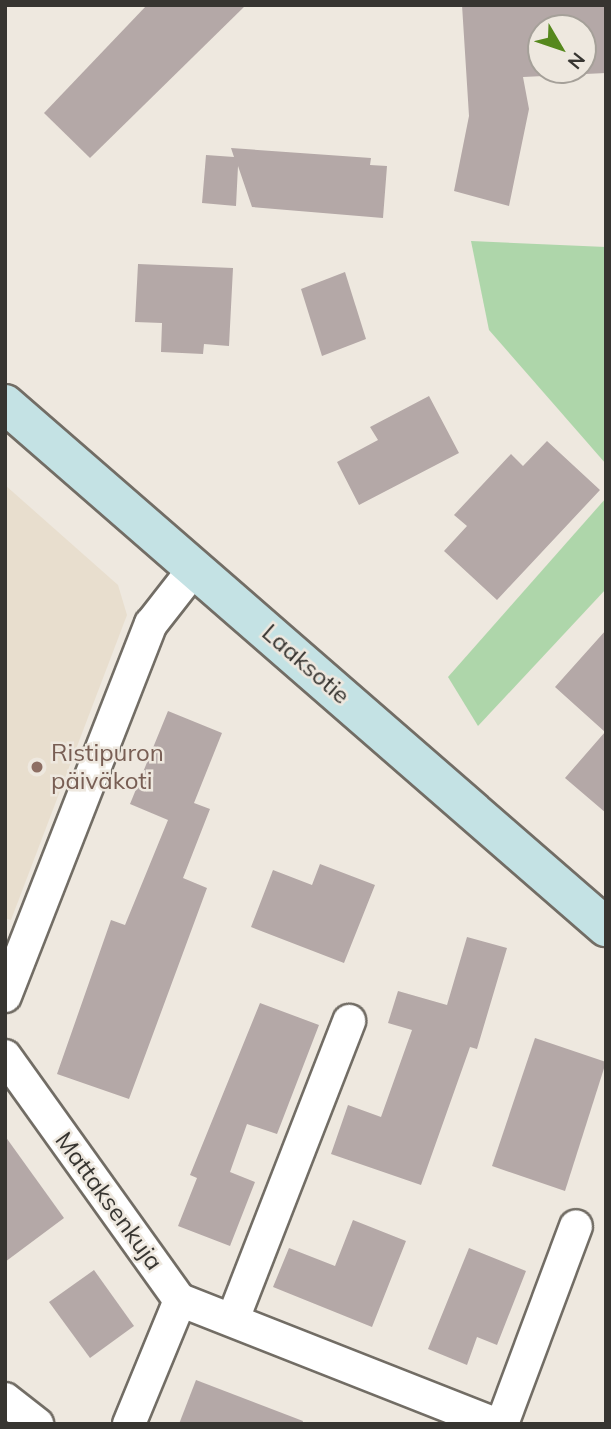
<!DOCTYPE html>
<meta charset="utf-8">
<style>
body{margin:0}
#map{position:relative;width:611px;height:1429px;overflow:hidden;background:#eee8df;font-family:Mulish,sans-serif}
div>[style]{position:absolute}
.built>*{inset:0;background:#e8dece}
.green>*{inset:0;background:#aed6aa}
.building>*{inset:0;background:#b4a8a7}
.roads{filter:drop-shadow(2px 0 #726d65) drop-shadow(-2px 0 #726d65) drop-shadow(0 2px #726d65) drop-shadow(0 -2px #726d65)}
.minor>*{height:32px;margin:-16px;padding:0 16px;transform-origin:16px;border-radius:16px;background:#fff}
.secondary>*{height:38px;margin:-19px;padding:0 19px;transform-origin:19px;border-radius:19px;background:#c4e2e4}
.dots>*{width:19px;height:19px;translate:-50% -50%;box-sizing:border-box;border:4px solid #eee8df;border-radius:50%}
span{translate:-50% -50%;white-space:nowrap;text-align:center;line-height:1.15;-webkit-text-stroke:5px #eee8df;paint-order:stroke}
.street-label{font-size:24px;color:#373531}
.education-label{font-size:24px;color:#785e54}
.left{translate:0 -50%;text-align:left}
.frame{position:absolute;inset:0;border:7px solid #373531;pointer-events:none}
.north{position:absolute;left:527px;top:14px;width:70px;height:70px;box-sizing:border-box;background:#eee8df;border:2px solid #a5a099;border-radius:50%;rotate:129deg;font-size:19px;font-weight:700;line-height:28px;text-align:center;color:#373531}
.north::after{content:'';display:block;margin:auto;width:24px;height:32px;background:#56881d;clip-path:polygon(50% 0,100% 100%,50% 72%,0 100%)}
</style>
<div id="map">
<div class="built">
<div style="clip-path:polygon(5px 485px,118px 585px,127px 615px,11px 920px,5px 918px)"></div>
</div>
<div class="green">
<div style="clip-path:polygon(471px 241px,606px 247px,606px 464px,489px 330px)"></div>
<div style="clip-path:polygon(606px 498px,606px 589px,478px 726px,448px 677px)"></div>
</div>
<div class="building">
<div style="clip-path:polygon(147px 5px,246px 5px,90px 158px,44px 113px)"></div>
<div style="clip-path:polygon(evenodd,462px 5px,606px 5px,606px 73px,523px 77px,529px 109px,509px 206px,454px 191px,469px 116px,462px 5px,541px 28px,583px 28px,583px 70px,541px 70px,541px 28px)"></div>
<div style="clip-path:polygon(231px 148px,371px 158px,370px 165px,387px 166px,383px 218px,252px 207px,238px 166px,236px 206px,202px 203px,206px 155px,234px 157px)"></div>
<div style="clip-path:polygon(138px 264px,233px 268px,229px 346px,204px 344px,203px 354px,161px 352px,162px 323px,135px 322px)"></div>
<div style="clip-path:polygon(345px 272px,366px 339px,322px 356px,301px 289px)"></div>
<div style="clip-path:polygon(429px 396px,459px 453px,359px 505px,337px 462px,378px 440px,370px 427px)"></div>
<div style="clip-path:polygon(547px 441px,600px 490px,497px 600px,444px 551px,467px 526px,454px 515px,511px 454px,523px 466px)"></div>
<div style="clip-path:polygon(606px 630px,606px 813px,565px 778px,605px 732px,555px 687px)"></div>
<div style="clip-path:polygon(168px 711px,222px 733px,194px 803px,210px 809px,183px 878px,207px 888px,129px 1099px,57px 1074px,111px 920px,125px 925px,168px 820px,130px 804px)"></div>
<div style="clip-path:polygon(320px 864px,375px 885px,344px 963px,251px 927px,273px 870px,312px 885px)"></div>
<div style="clip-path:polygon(467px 937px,507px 948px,477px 1049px,470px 1047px,421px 1185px,331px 1154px,348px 1105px,381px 1117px,412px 1030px,388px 1023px,398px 991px,447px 1005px)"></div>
<div style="clip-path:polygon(260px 1003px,319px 1025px,277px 1134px,247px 1124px,230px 1172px,255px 1182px,230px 1246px,178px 1226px,197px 1178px,190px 1175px)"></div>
<div style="clip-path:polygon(535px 1038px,606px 1062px,565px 1191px,492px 1166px)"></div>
<div style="clip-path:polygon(5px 1136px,64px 1218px,5px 1262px)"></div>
<div style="clip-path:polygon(353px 1220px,406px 1241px,372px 1327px,273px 1287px,289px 1248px,335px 1266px)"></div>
<div style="clip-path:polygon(469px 1248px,526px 1271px,497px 1345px,477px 1337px,467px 1365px,428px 1349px)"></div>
<div style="clip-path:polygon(94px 1270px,134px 1326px,90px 1358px,49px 1302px)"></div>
<div style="clip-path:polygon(196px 1380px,303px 1421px,302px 1424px,179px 1424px)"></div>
</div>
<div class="roads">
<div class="minor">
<div style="left:5px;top:996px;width:400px;rotate:-68.6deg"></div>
<div style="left:151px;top:624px;width:70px;rotate:-52deg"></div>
<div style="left:5px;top:1056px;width:300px;rotate:54.4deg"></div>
<div style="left:180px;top:1300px;width:339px;rotate:21.5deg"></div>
<div style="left:233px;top:1319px;width:320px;rotate:-68.7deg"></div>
<div style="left:5px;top:1399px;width:41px;rotate:38deg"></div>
<div style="left:129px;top:1424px;width:134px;rotate:-67.6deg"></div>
<div style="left:502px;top:1424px;width:211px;rotate:-69.5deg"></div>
</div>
<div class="secondary">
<div style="left:5px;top:404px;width:797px;rotate:41.03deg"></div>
</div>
</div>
<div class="dots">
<div style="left:37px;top:767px;background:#8d6e63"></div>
</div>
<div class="street-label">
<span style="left:306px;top:664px;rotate:41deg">Laaksotie</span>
<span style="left:109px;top:1201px;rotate:54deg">Mattaksenkuja</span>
</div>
<div class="education-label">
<span class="left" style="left:51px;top:767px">Ristipuron<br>päiväkoti</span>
</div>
<div class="frame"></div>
<div class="north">N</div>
</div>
